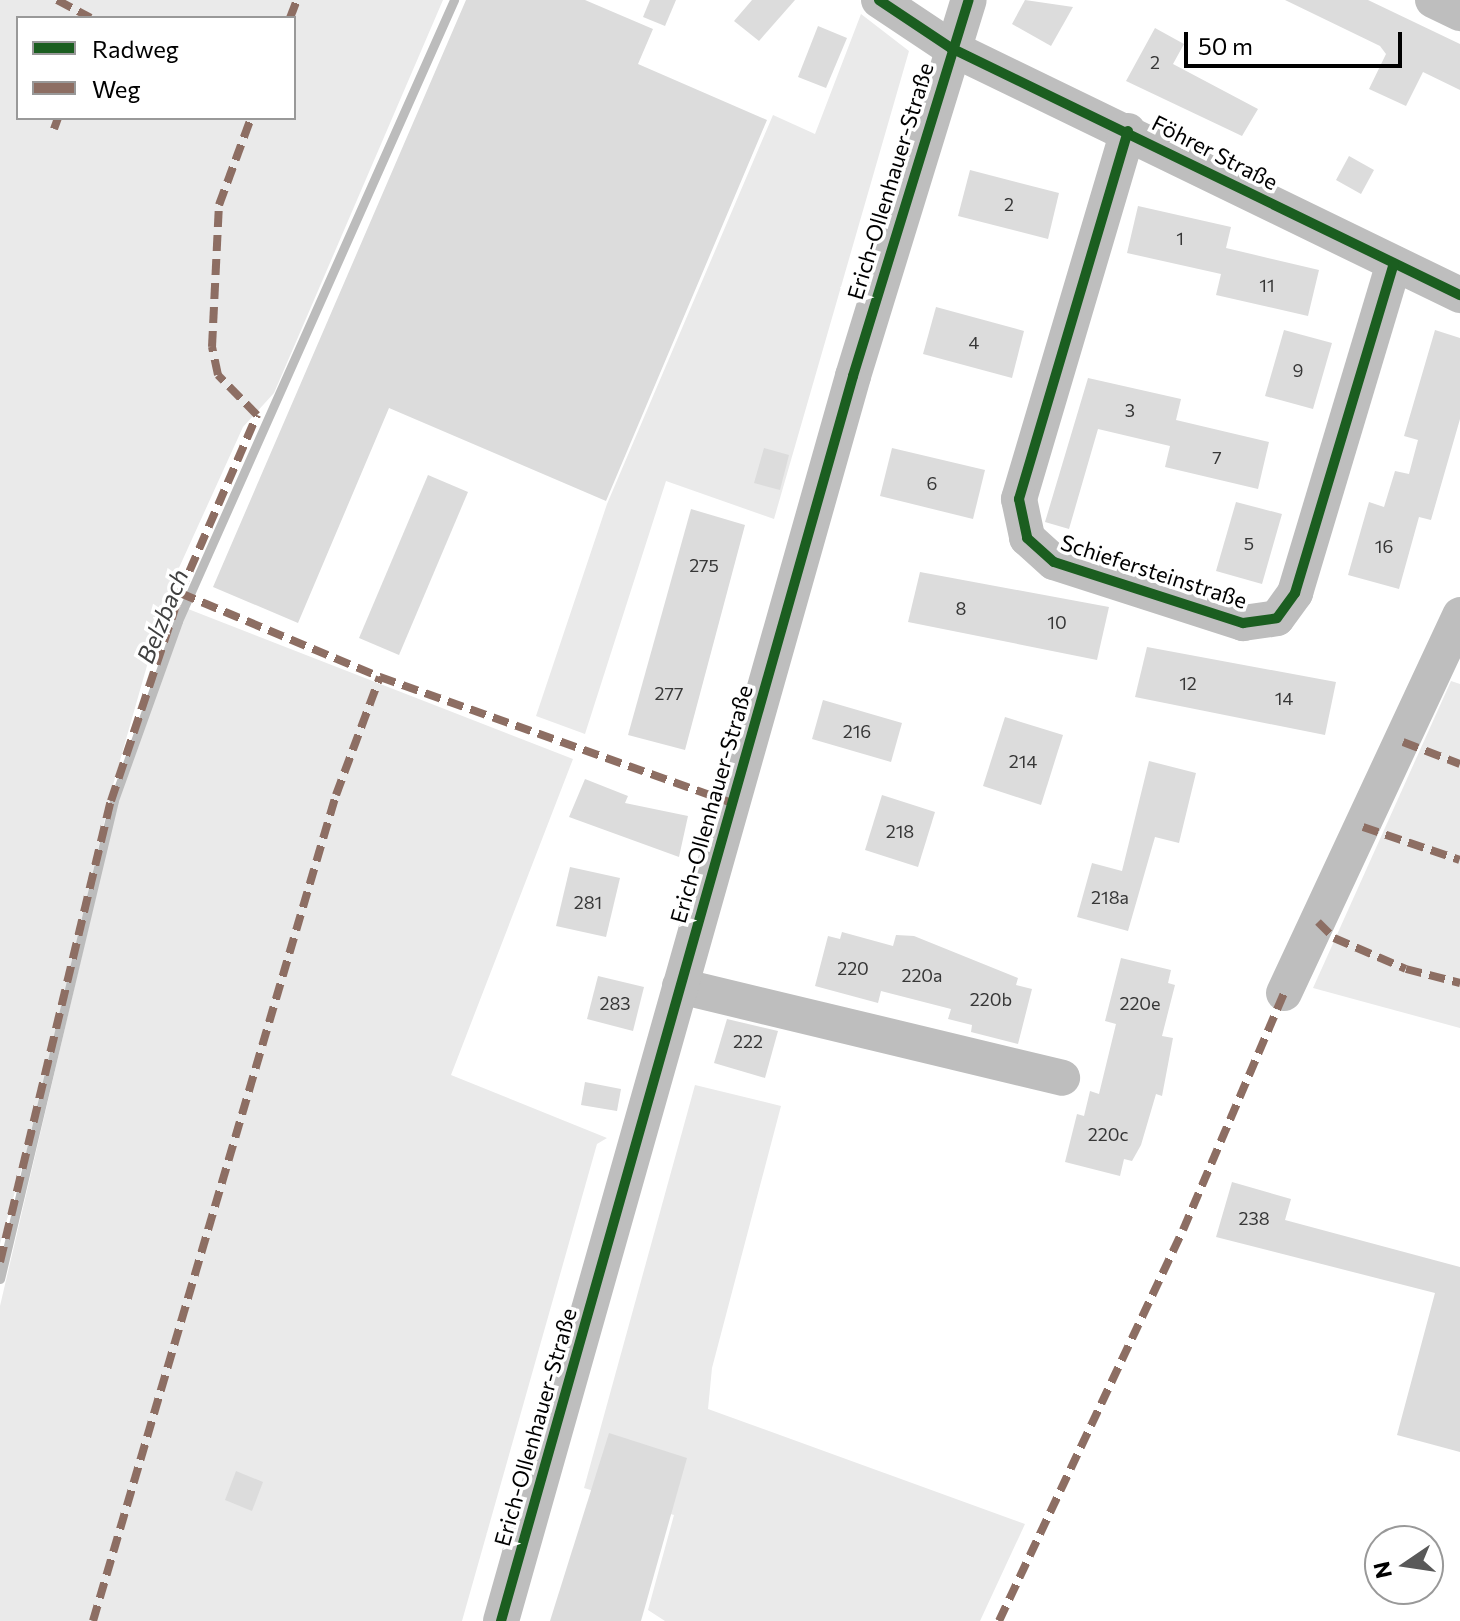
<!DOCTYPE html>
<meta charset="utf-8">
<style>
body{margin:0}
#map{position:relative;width:1460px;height:1621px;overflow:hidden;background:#fff;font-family:Commissioner,sans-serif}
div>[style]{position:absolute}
.green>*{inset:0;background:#eaeaea}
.stream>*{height:9px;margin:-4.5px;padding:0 4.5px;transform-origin:4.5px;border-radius:4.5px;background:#bcbcbc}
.building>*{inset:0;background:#dcdcdc}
.minor>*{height:36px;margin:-18px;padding:0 18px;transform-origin:18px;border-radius:18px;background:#bebebe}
.quiet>*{height:8px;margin-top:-4px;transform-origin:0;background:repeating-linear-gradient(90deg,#8d6e63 0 16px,transparent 0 24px)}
.cycleway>*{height:10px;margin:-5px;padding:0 5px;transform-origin:5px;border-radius:5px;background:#1b5e20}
span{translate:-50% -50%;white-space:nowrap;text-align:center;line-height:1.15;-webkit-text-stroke:7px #fff;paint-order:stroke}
.number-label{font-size:18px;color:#373737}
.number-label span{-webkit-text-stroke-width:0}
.street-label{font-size:22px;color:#000}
.water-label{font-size:24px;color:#404040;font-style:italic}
.legend{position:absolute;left:16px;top:16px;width:280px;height:104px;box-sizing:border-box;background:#fff;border:2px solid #999;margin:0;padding:10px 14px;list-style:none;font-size:24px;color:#000}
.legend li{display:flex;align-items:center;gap:16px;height:40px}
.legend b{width:40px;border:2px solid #999}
.north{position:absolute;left:1364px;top:1525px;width:80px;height:80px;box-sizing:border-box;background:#fff;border:2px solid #999;border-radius:50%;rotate:257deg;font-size:22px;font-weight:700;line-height:32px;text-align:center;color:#000}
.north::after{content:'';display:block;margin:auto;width:28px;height:36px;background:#595959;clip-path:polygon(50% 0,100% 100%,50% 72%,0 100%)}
.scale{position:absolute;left:1184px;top:32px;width:218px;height:36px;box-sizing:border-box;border:4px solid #000;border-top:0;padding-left:10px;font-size:24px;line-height:28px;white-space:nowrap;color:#000;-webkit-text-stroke:6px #fff;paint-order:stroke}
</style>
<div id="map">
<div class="green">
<div style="clip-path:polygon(evenodd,0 0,443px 0,274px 393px,243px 427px,168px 592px,111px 792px,43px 1094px,0 1244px,0 0,18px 18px,294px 18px,294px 118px,18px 118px,18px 18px)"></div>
<div style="clip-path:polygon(861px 14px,909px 51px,774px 519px,666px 481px,585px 734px,536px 716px,607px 504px,773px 115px,815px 134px)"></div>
<div style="clip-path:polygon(183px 607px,573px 759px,451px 1075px,607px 1138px,597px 1144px,462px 1621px,0 1621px,0 1306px,118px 801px)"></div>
<div style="clip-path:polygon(1451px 681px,1460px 684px,1460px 1028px,1313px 988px)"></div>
<div style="clip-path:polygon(695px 1085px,781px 1106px,712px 1368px,708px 1409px,1025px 1524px,980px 1621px,665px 1621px,648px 1610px,674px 1515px,584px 1488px)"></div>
</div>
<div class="stream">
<div style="left:0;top:1279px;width:492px;rotate:-76.6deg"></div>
<div style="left:114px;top:800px;width:190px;rotate:-70.3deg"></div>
<div style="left:178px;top:621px;width:680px;rotate:-66.04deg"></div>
</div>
<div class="building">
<div style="clip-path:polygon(466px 0,585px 0,653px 29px,638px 64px,767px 120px,606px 501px,389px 408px,298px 623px,213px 587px)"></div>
<div style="clip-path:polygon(650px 0,676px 0,665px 26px,643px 17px)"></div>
<div style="clip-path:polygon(752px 0,795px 0,759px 41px,734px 21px)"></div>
<div style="clip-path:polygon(1025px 0,1073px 7px,1051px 46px,1012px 24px)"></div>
<div style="clip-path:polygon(1285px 0,1368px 0,1460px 44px,1460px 90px,1423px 72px,1406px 106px,1369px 89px,1386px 54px,1380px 46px)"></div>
<div style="clip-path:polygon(818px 26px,847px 38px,826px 88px,798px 77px)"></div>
<div style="clip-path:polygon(1155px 28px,1184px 44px,1173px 64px,1258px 109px,1242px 136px,1126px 81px)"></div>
<div style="clip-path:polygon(1349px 156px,1374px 170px,1361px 194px,1336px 180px)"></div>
<div style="clip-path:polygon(970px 170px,1059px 193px,1048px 239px,958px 216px)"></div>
<div style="clip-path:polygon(1138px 206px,1231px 227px,1226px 248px,1319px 270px,1308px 316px,1216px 295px,1221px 274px,1127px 253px)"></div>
<div style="clip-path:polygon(936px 307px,1024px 331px,1012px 378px,923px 354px)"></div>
<div style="clip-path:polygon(1284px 330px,1332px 343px,1313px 409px,1265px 396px)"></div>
<div style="clip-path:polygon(1435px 330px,1460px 338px,1460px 419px,1431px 520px,1419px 517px,1399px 589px,1348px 575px,1369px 502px,1384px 507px,1395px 471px,1409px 474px,1418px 440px,1404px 436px)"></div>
<div style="clip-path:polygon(1088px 378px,1181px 399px,1176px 420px,1269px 442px,1258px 489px,1165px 467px,1170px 446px,1098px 429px,1069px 529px,1045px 522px)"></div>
<div style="clip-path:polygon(764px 448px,789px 455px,780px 490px,754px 483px)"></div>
<div style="clip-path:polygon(892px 448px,985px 470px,973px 519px,880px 496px)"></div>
<div style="clip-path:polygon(428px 475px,468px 492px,399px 655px,359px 638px)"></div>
<div style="clip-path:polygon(1236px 502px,1282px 514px,1262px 584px,1216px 571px)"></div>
<div style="clip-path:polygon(691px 509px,745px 525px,685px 750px,628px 735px)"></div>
<div style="clip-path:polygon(920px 572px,1109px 607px,1097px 660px,908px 622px)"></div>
<div style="clip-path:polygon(1147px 647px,1336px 682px,1325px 735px,1135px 697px)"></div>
<div style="clip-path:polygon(823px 700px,902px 723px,891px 762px,812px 739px)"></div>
<div style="clip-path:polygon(1005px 717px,1063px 735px,1041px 805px,983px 786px)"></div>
<div style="clip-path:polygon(1149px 761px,1196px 773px,1179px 843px,1155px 837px,1128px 931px,1077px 917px,1092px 863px,1122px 871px)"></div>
<div style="clip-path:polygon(585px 779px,628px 796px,625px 803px,688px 816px,679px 857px,569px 817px)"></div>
<div style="clip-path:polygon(882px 795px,935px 812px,918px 867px,865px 850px)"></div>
<div style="clip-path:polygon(570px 867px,620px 878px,606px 937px,556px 926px)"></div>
<div style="clip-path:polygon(842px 932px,893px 946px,896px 935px,914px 936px,1018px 978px,1016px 985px,1032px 989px,1018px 1044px,971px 1032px,972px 1025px,948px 1019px,951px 1009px,881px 991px,878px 1003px,815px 986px,828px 936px,840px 939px)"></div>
<div style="clip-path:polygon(1121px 958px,1171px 970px,1168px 983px,1175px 985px,1162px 1036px,1173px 1038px,1162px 1096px,1156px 1094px,1141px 1145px,1132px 1161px,1124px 1159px,1120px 1176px,1065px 1162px,1077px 1114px,1084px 1116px,1090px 1091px,1099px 1094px,1116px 1024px,1105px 1021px)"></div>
<div style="clip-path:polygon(598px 976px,644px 987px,633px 1031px,587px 1019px)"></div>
<div style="clip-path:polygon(727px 1019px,778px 1031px,765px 1078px,714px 1063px)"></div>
<div style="clip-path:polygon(585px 1082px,621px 1089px,617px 1111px,581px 1105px)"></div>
<div style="clip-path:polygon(1232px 1182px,1291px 1199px,1285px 1220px,1460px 1267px,1460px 1452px,1397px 1435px,1435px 1293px,1216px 1237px)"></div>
<div style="clip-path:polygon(609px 1433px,687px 1458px,641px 1621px,550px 1621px)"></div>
<div style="clip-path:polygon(236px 1471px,263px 1482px,252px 1511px,225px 1500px)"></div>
</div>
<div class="minor">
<div style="left:879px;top:0;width:87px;rotate:33.7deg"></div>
<div style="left:951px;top:48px;width:566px;rotate:25.89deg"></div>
<div style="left:1433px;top:0;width:30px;rotate:26deg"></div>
<div style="left:1128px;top:131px;width:384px;rotate:106.5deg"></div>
<div style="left:1019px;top:499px;width:40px;rotate:78deg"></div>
<div style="left:1027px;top:538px;width:36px;rotate:42deg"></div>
<div style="left:1054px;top:562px;width:199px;rotate:17.9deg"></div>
<div style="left:1243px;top:623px;width:34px;rotate:-8deg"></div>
<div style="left:1277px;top:618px;width:31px;rotate:-54deg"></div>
<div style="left:1295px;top:593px;width:344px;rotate:-73.3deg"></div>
<div style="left:680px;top:986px;width:393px;rotate:13.5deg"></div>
<div style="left:1284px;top:993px;width:417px;rotate:-65deg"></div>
<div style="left:501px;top:1621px;width:1294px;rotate:-74.21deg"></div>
<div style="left:853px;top:376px;width:393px;rotate:-72.9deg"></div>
</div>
<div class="quiet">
<div style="left:57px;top:0;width:38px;rotate:28deg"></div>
<div style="left:290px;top:18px;width:19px;rotate:-69deg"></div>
<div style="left:54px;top:129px;width:12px;rotate:-70deg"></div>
<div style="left:180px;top:593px;width:217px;rotate:22.8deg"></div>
<div style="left:380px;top:677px;width:374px;rotate:19.7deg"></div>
<div style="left:1403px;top:742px;width:61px;rotate:21.1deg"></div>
<div style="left:1363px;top:827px;width:102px;rotate:18.8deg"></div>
<div style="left:1318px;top:922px;width:23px;rotate:45deg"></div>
<div style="left:1334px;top:938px;width:78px;rotate:23.3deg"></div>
<div style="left:1406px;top:969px;width:56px;rotate:14.5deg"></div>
<div style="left:0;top:1262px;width:474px;rotate:-76.5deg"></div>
<div style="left:111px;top:801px;width:219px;rotate:-71.6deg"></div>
<div style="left:180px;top:593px;width:194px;rotate:-66.6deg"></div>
<div style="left:257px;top:415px;width:56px;rotate:-134.3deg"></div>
<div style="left:218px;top:375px;width:29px;rotate:-102deg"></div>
<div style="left:212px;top:347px;width:142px;rotate:-87.2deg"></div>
<div style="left:219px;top:205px;width:93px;rotate:-69.8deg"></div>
<div style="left:93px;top:1621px;width:861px;rotate:-73.61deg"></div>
<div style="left:336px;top:795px;width:126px;rotate:-69.6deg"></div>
<div style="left:999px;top:1621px;width:432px;rotate:-64.8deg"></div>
<div style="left:1183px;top:1230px;width:258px;rotate:-66.9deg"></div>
</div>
<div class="cycleway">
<div style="left:879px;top:0;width:87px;rotate:33.7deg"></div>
<div style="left:951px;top:48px;width:566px;rotate:25.89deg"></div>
<div style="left:1128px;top:131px;width:384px;rotate:106.5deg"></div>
<div style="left:1019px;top:499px;width:40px;rotate:78deg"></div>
<div style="left:1027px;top:538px;width:36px;rotate:42deg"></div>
<div style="left:1054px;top:562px;width:199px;rotate:17.9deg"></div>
<div style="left:1243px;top:623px;width:34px;rotate:-8deg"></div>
<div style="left:1277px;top:618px;width:31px;rotate:-54deg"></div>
<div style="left:1295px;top:593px;width:344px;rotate:-73.3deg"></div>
<div style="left:501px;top:1621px;width:1294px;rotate:-74.21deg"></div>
<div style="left:853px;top:376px;width:393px;rotate:-72.9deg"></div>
</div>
<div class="number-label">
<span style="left:1155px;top:62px">2</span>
<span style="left:1009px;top:204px">2</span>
<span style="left:1180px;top:238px">1</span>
<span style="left:1267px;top:285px">11</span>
<span style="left:974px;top:342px">4</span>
<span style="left:1298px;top:370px">9</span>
<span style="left:1130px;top:410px">3</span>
<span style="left:1217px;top:457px">7</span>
<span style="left:932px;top:483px">6</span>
<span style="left:1249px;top:543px">5</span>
<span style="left:1384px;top:546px">16</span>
<span style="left:704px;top:565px">275</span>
<span style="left:961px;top:608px">8</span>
<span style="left:1057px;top:622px">10</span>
<span style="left:1188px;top:683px">12</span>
<span style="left:669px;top:693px">277</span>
<span style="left:1284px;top:698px">14</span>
<span style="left:857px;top:731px">216</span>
<span style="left:1023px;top:761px">214</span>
<span style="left:900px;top:831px">218</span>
<span style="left:1110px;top:897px">218a</span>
<span style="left:588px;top:902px">281</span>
<span style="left:853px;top:968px">220</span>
<span style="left:922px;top:975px">220a</span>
<span style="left:991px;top:999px">220b</span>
<span style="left:615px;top:1003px">283</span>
<span style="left:1140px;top:1003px">220e</span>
<span style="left:748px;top:1041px">222</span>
<span style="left:1108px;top:1134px">220c</span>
<span style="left:1254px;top:1218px">238</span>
</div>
<div class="street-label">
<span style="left:1215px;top:152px;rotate:27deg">Föhrer Straße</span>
<span style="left:890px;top:181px;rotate:-73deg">Erich-Ollenhauer-Straße</span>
<span style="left:1154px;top:571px;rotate:18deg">Schiefersteinstraße</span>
<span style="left:711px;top:804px;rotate:-74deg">Erich-Ollenhauer-Straße</span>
<span style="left:535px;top:1427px;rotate:-74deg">Erich-Ollenhauer-Straße</span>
</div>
<div class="water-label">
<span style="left:162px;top:616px;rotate:-68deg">Belzbach</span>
</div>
<ul class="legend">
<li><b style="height:10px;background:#1b5e20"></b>Radweg</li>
<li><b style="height:10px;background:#8d6e63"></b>Weg</li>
</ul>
<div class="north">N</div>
<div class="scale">50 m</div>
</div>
